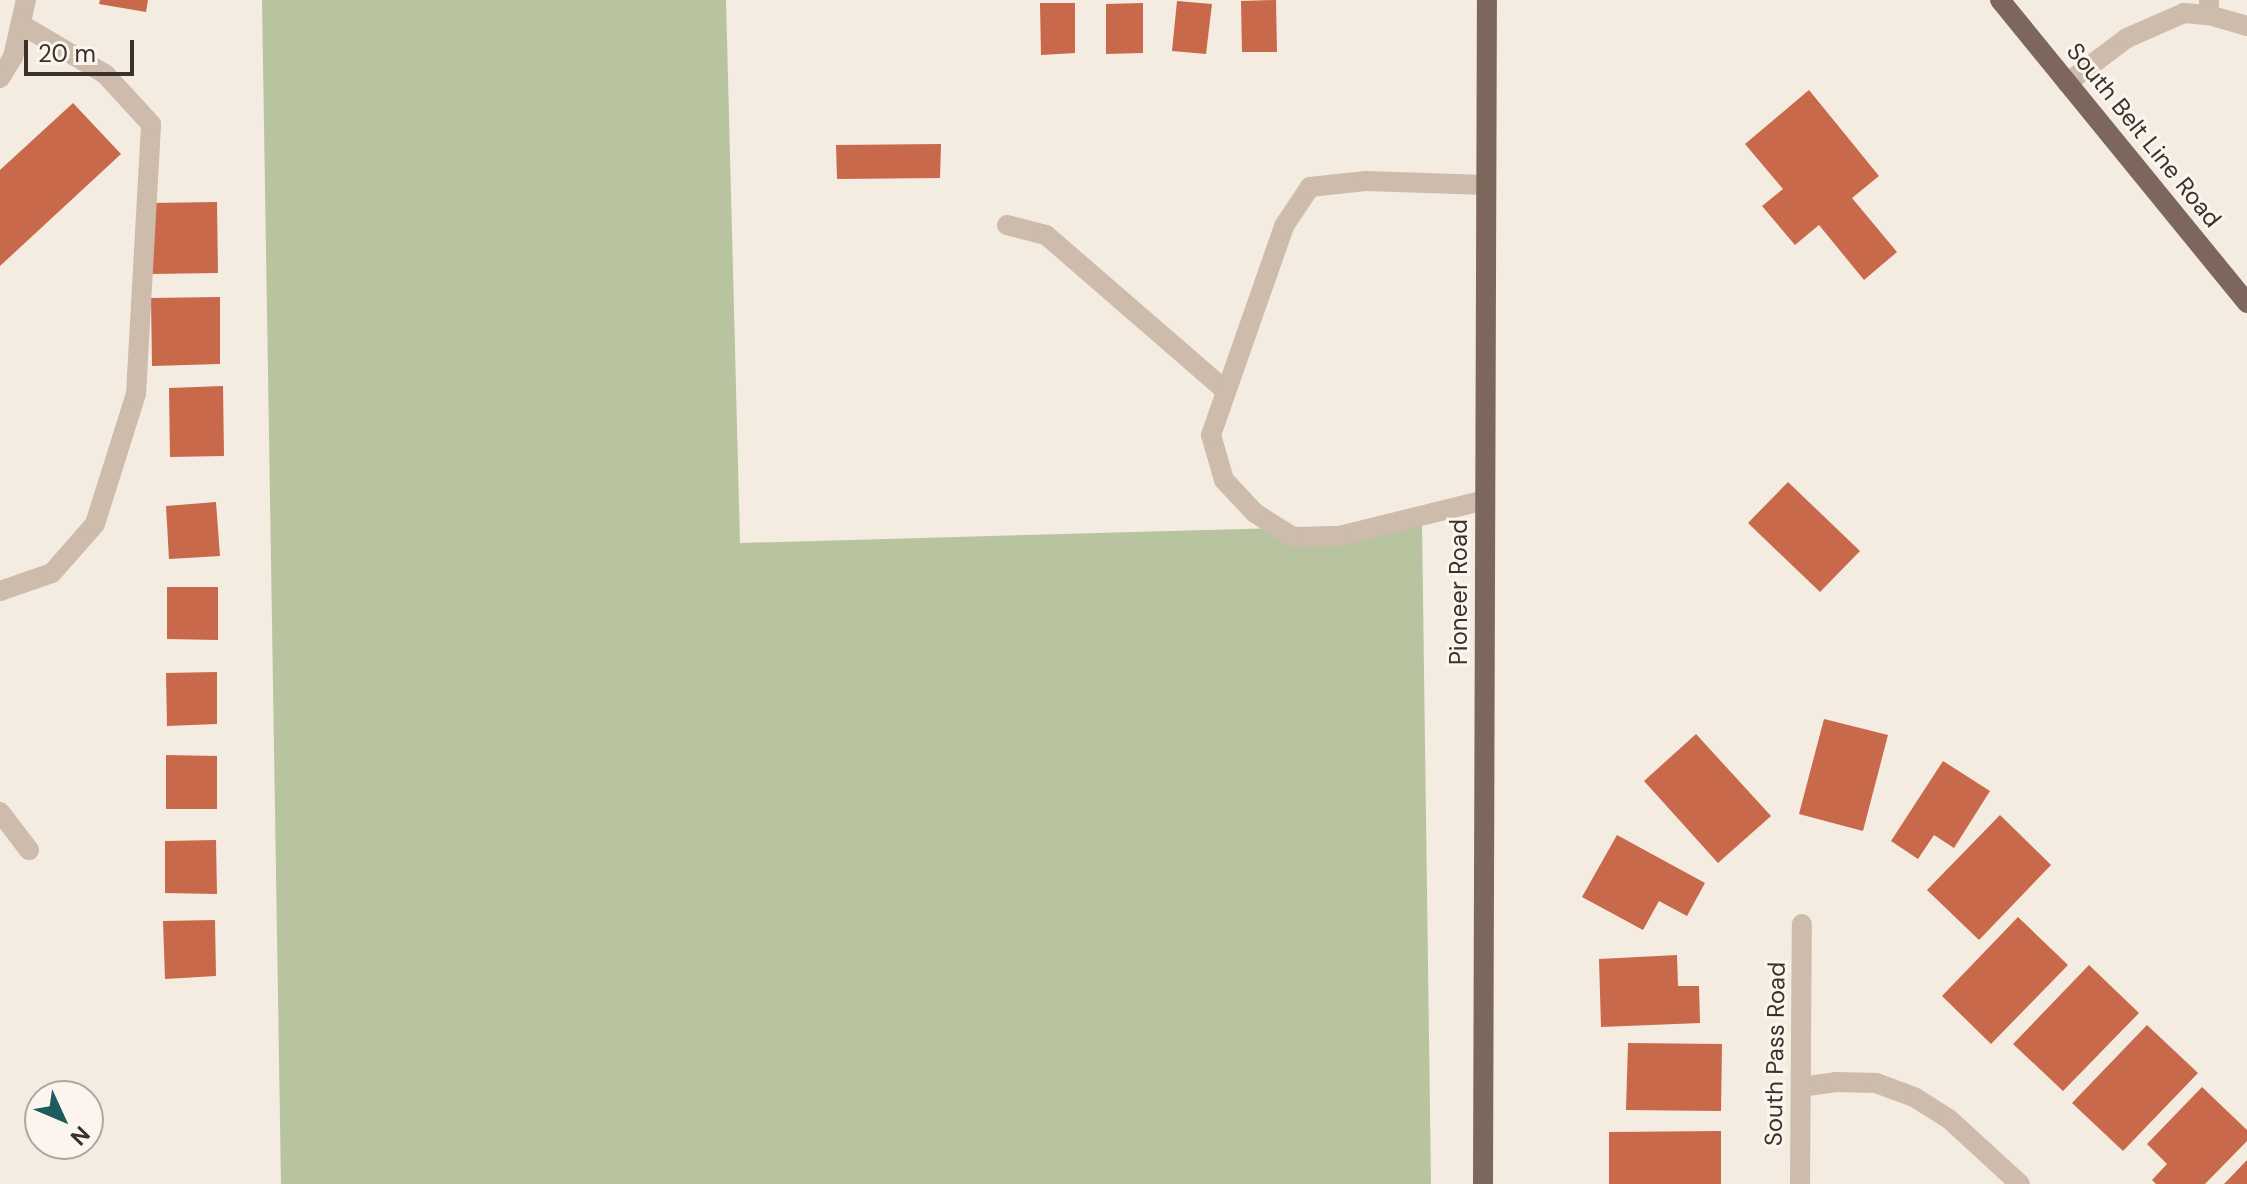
<!DOCTYPE html>
<style>
body{margin:0}
#map{position:relative;width:2247px;height:1184px;overflow:hidden;background:#f4ebe1;font-family:"DM Sans",sans-serif}
div>[style]{position:absolute}
.green>*{inset:0;background:#b8c4a0}
.building>*{inset:0;background:#c8694b}
.minor>*{height:20px;margin:-10px;padding:0 10px;transform-origin:10px;border-radius:10px;background:#cdbbac}
.major>*{height:20px;margin:-10px;padding:0 10px;transform-origin:10px;border-radius:10px;background:#7d675c}
span{translate:-50% -50%;white-space:nowrap;text-align:center;line-height:1.15;-webkit-text-stroke:6px #fbf5ee;paint-order:stroke}
.street-label{font-size:24px;color:#3b302b}
.north{position:absolute;left:24px;top:1080px;width:80px;height:80px;box-sizing:border-box;background:#fbf5ee;border:2px solid #aea6a0;border-radius:50%;rotate:134deg;font-size:22px;font-weight:700;line-height:32px;text-align:center;color:#3b302b}
.north::after{content:'';display:block;margin:auto;width:28px;height:36px;background:#1f5a5e;clip-path:polygon(50% 0,100% 100%,50% 72%,0 100%)}
.scale{position:absolute;left:24px;top:40px;width:110px;height:36px;box-sizing:border-box;border:4px solid #3b302b;border-top:0;padding-left:10px;font-size:24px;line-height:28px;white-space:nowrap;color:#3b302b;-webkit-text-stroke:6px #fbf5ee;paint-order:stroke}
</style>
<div id="map">
<div class="green">
<div style="clip-path:polygon(262px 0,726px 0,740px 543px,1422px 524px,1431px 1184px,281px 1184px)"></div>
</div>
<div class="building">
<div style="clip-path:polygon(100px 0,148px 0,146px 12px,99px 4px)"></div>
<div style="clip-path:polygon(1276px 0,1277px 52px,1242px 52px,1241px 1px)"></div>
<div style="clip-path:polygon(1177px 1px,1212px 4px,1206px 54px,1172px 51px)"></div>
<div style="clip-path:polygon(1040px 3px,1075px 3px,1075px 53px,1041px 55px)"></div>
<div style="clip-path:polygon(1143px 3px,1143px 53px,1106px 54px,1106px 4px)"></div>
<div style="clip-path:polygon(1809px 90px,1879px 176px,1852px 198px,1897px 252px,1864px 280px,1819px 225px,1795px 245px,1762px 206px,1783px 189px,1745px 144px)"></div>
<div style="clip-path:polygon(73px 103px,121px 154px,0 266px,0 170px)"></div>
<div style="clip-path:polygon(941px 144px,940px 178px,837px 179px,836px 145px)"></div>
<div style="clip-path:polygon(217px 202px,218px 273px,151px 274px,149px 203px)"></div>
<div style="clip-path:polygon(220px 297px,220px 364px,152px 366px,151px 298px)"></div>
<div style="clip-path:polygon(223px 386px,224px 456px,170px 457px,169px 388px)"></div>
<div style="clip-path:polygon(1788px 482px,1860px 551px,1820px 592px,1748px 523px)"></div>
<div style="clip-path:polygon(216px 502px,220px 556px,169px 559px,166px 506px)"></div>
<div style="clip-path:polygon(167px 587px,218px 587px,218px 640px,167px 639px)"></div>
<div style="clip-path:polygon(217px 672px,217px 724px,167px 726px,166px 673px)"></div>
<div style="clip-path:polygon(1824px 719px,1888px 735px,1863px 831px,1799px 814px)"></div>
<div style="clip-path:polygon(1696px 734px,1771px 816px,1718px 863px,1644px 781px)"></div>
<div style="clip-path:polygon(166px 755px,217px 756px,217px 809px,166px 809px)"></div>
<div style="clip-path:polygon(1943px 761px,1990px 791px,1954px 848px,1934px 835px,1918px 859px,1891px 841px)"></div>
<div style="clip-path:polygon(2000px 815px,2051px 865px,1979px 940px,1927px 890px)"></div>
<div style="clip-path:polygon(1617px 835px,1705px 883px,1687px 916px,1659px 901px,1643px 930px,1582px 897px)"></div>
<div style="clip-path:polygon(216px 840px,217px 894px,165px 893px,165px 841px)"></div>
<div style="clip-path:polygon(2018px 917px,2068px 965px,1991px 1044px,1942px 996px)"></div>
<div style="clip-path:polygon(215px 920px,216px 976px,165px 979px,163px 921px)"></div>
<div style="clip-path:polygon(1677px 955px,1678px 986px,1699px 986px,1700px 1023px,1601px 1027px,1599px 959px)"></div>
<div style="clip-path:polygon(2089px 965px,2139px 1013px,2063px 1091px,2013px 1044px)"></div>
<div style="clip-path:polygon(2147px 1025px,2198px 1073px,2123px 1151px,2072px 1103px)"></div>
<div style="clip-path:polygon(1628px 1043px,1722px 1044px,1721px 1111px,1626px 1110px)"></div>
<div style="clip-path:polygon(2202px 1087px,2247px 1130px,2247px 1141px,2205px 1184px,2156px 1184px,2152px 1180px,2167px 1164px,2147px 1144px)"></div>
<div style="clip-path:polygon(1721px 1131px,1721px 1184px,1609px 1184px,1609px 1132px)"></div>
<div style="clip-path:polygon(2247px 1160px,2247px 1184px,2224px 1184px)"></div>
</div>
<div class="minor">
<div style="left:2209px;top:0;width:15px;rotate:90deg"></div>
<div style="left:2209px;top:15px;width:40px;rotate:16deg"></div>
<div style="left:0;top:78px;width:25px;rotate:-58deg"></div>
<div style="left:13px;top:57px;width:58px;rotate:-77.2deg"></div>
<div style="left:2067px;top:83px;width:75px;rotate:-36.9deg"></div>
<div style="left:2127px;top:38px;width:62px;rotate:-23.7deg"></div>
<div style="left:2184px;top:13px;width:25px;rotate:5deg"></div>
<div style="left:1007px;top:225px;width:40px;rotate:14.4deg"></div>
<div style="left:1046px;top:235px;width:238px;rotate:40.9deg"></div>
<div style="left:1485px;top:500px;width:149px;rotate:166.1deg"></div>
<div style="left:1340px;top:536px;width:47px;rotate:178.8deg"></div>
<div style="left:1293px;top:537px;width:45px;rotate:-147.7deg"></div>
<div style="left:1255px;top:513px;width:45px;rotate:-133.2deg"></div>
<div style="left:1224px;top:480px;width:47px;rotate:-106.1deg"></div>
<div style="left:1211px;top:435px;width:221px;rotate:-70.7deg"></div>
<div style="left:1284px;top:226px;width:47px;rotate:-56.3deg"></div>
<div style="left:1310px;top:187px;width:56px;rotate:-6.1deg"></div>
<div style="left:1366px;top:181px;width:120px;rotate:1.9deg"></div>
<div style="left:0;top:591px;width:55px;rotate:-19.1deg"></div>
<div style="left:52px;top:573px;width:65px;rotate:-48.7deg"></div>
<div style="left:95px;top:524px;width:136px;rotate:-72.5deg"></div>
<div style="left:136px;top:394px;width:270px;rotate:-86.8deg"></div>
<div style="left:151px;top:124px;width:68px;rotate:-132.6deg"></div>
<div style="left:105px;top:74px;width:96px;rotate:-149.4deg"></div>
<div style="left:0;top:812px;width:48px;rotate:52.7deg"></div>
<div style="left:1801px;top:1087px;width:35px;rotate:-8deg"></div>
<div style="left:1836px;top:1082px;width:40px;rotate:1.4deg"></div>
<div style="left:1876px;top:1083px;width:40px;rotate:20.2deg"></div>
<div style="left:1914px;top:1097px;width:41px;rotate:32.2deg"></div>
<div style="left:1949px;top:1119px;width:96px;rotate:42.5deg"></div>
<div style="left:1800px;top:1184px;width:260px;rotate:-89.6deg"></div>
</div>
<div class="major">
<div style="left:2000px;top:0;width:391px;rotate:50.8deg"></div>
<div style="left:1483px;top:1184px;width:1184px;rotate:-89.81deg"></div>
</div>
<div class="street-label">
<span style="left:2144px;top:135px;rotate:51deg">South Belt Line Road</span>
<span style="left:1459px;top:592px;rotate:-90deg">Pioneer Road</span>
<span style="left:1775px;top:1054px;rotate:-89deg">South Pass Road</span>
</div>
<div class="north">N</div>
<div class="scale">20 m</div>
</div>
